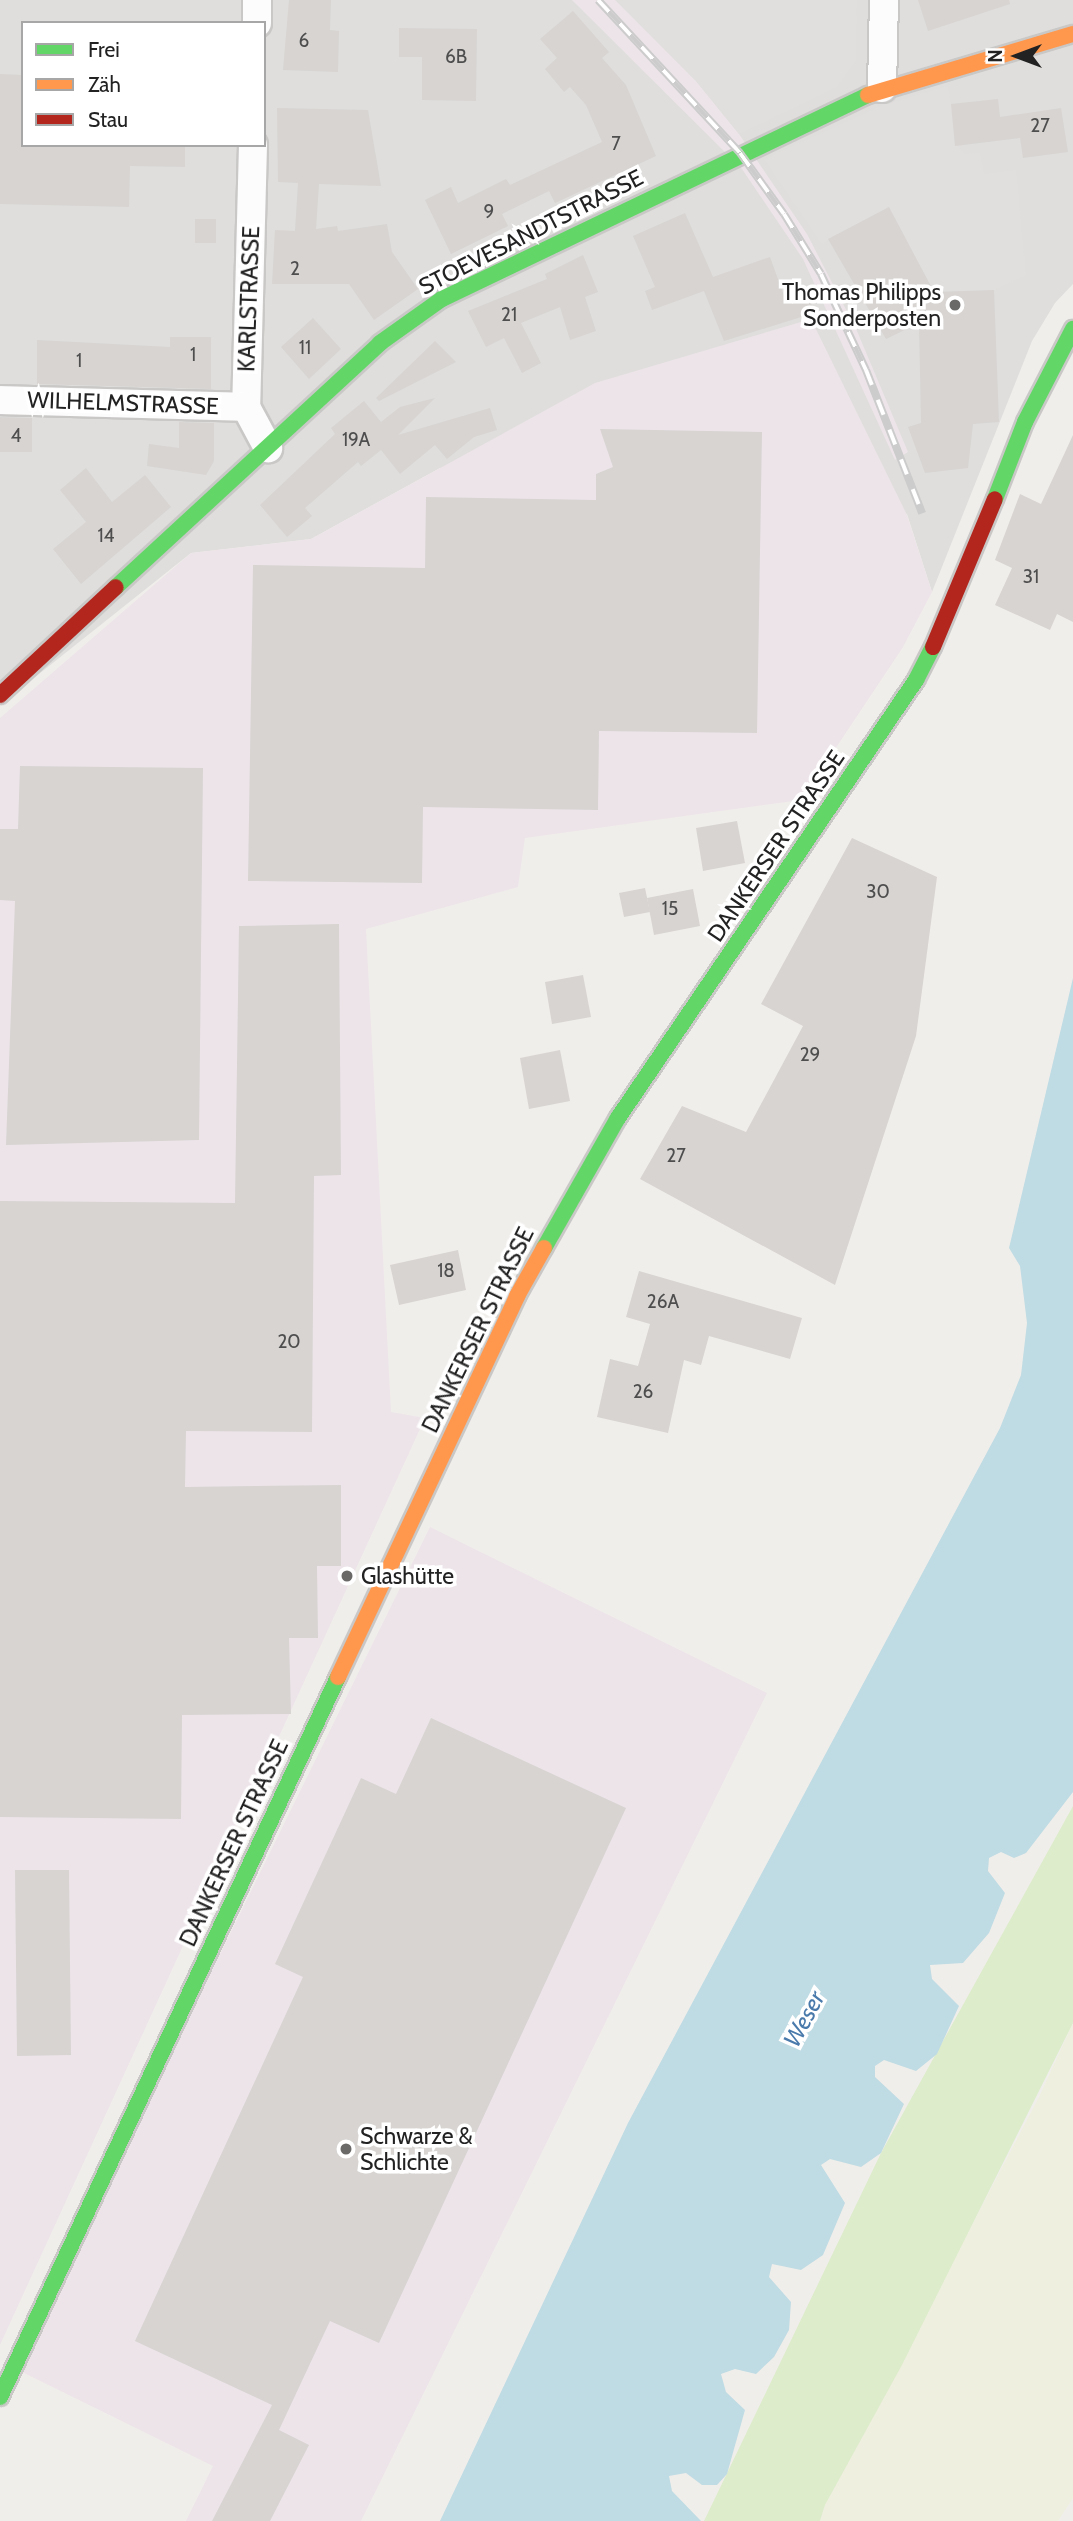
<!DOCTYPE html>
<meta charset="utf-8">
<style>
body{margin:0}
#map{position:relative;width:1073px;height:2521px;overflow:hidden;background:#f0eeeb;font-family:Cabin,sans-serif}
div>[style]{position:absolute}
.residential>*{inset:0;background:#dfdedc}
.industrial>*{inset:0;background:#ede4e9}
.farmland>*{inset:0;background:#efefdf}
.grass>*{inset:0;background:#ddeccb}
.parking>*{inset:0;background:#e0dfde}
.water>*{inset:0;background:#bfdbe3}
.building>*{inset:0;background:#d7d4d2}
.roads{filter:drop-shadow(2px 0 #c9c8c7) drop-shadow(-2px 0 #c9c8c7) drop-shadow(0 2px #c9c8c7) drop-shadow(0 -2px #c9c8c7)}
.street>*{height:28px;margin:-14px;padding:0 14px;transform-origin:14px;border-radius:14px;background:#fdfcfc}
.fast>*{height:16px;margin:-8px;padding:0 8px;transform-origin:8px;border-radius:8px;background:#63d668}
.slow>*{height:16px;margin:-8px;padding:0 8px;transform-origin:8px;border-radius:8px;background:#ff974d}
.jam>*{height:16px;margin:-8px;padding:0 8px;transform-origin:8px;border-radius:8px;background:#b3261e}
.rail>*{height:8px;margin-top:-4px;transform-origin:0;background:repeating-linear-gradient(90deg,#fff 0 16px,#ccc 0 32px);box-sizing:border-box;border-block:2px solid #ccc}
.dots>*{width:19px;height:19px;translate:-50% -50%;box-sizing:border-box;border:4px solid #fff;border-radius:50%}
span{translate:-50% -50%;white-space:nowrap;text-align:center;line-height:1.15;-webkit-text-stroke:7px #fff;paint-order:stroke}
.number-label{font-size:19px;color:#4f4e4e}
.number-label span{-webkit-text-stroke-width:0}
.street-label{font-size:23px;color:#222}
.poi-label{font-size:23px;color:#222}
.right{translate:-100% -50%;text-align:right}
.left{translate:0 -50%;text-align:left}
.water-label{font-size:24px;color:#4a7aab;font-style:italic}
.legend{position:absolute;left:21px;top:21px;width:245px;height:126px;box-sizing:border-box;background:#fff;border:2px solid #a7a7a7;margin:0;padding:9px 12px;list-style:none;font-size:21px;color:#222}
.legend li{display:flex;align-items:center;gap:14px;height:35px}
.legend b{width:35px;border:2px solid #a7a7a7}
.north{position:absolute;left:982px;top:21px;width:70px;height:70px;-webkit-text-stroke:5px #fff;paint-order:stroke;rotate:270deg;font-size:19px;font-weight:700;line-height:28px;text-align:center;color:#222}
.north::after{content:'';display:block;margin:auto;width:24px;height:32px;background:#222;clip-path:polygon(50% 0,100% 100%,50% 72%,0 100%)}
</style>
<div id="map">
<div class="residential">
<div style="clip-path:polygon(evenodd,0 0,1073px 0,1073px 284px,1055px 303px,1032px 341px,932px 592px,907px 514px,440px 468px,311px 539px,191px 553px,0 705px,0 0,23px 23px,264px 23px,264px 145px,23px 145px,23px 23px)"></div>
</div>
<div class="industrial">
<div style="clip-path:polygon(572px 0,615px 0,696px 81px,739px 134px,807px 234px,857px 331px,908px 452px,895px 460px,803px 259px,742px 169px)"></div>
<div style="clip-path:polygon(811px 319px,907px 515px,932px 592px,903px 647px,801px 800px,525px 838px,518px 887px,366px 929px,391px 1412px,425px 1418px,0 2345px,0 718px,191px 553px,311px 539px,595px 383px)"></div>
<div style="clip-path:polygon(430px 1527px,767px 1693px,361px 2521px,186px 2521px,213px 2466px,16px 2369px)"></div>
</div>
<div class="farmland">
<div style="clip-path:polygon(1073px 2023px,1073px 2498px,1058px 2521px,820px 2521px,825px 2505px,1039px 2097px)"></div>
</div>
<div class="grass">
<div style="clip-path:polygon(1073px 1806px,1073px 2023px,902px 2365px,825px 2505px,820px 2521px,704px 2521px,881px 2153px)"></div>
</div>
<div class="parking">
<div style="clip-path:polygon(616px 0,857px 0,856px 60px,837px 87px,739px 134px,696px 81px)"></div>
<div style="clip-path:polygon(948px 86px,956px 143px,965px 154px,980px 153px,984px 174px,1016px 170px,1026px 275px,994px 290px,934px 292px,889px 207px,822px 244px,764px 159px,881px 106px)"></div>
</div>
<div class="water">
<div style="clip-path:polygon(1073px 978px,1073px 1792px,1026px 1853px,1014px 1858px,1001px 1852px,989px 1858px,988px 1871px,1005px 1893px,989px 1933px,963px 1963px,930px 1965px,932px 1979px,959px 2006px,937px 2054px,916px 2071px,884px 2060px,875px 2066px,875px 2077px,904px 2104px,881px 2153px,861px 2167px,830px 2159px,821px 2165px,845px 2203px,823px 2255px,801px 2270px,772px 2264px,769px 2277px,791px 2302px,789px 2330px,774px 2357px,756px 2374px,735px 2369px,721px 2374px,726px 2392px,745px 2410px,727px 2474px,717px 2485px,702px 2485px,686px 2473px,669px 2476px,672px 2491px,701px 2521px,440px 2521px,628px 2123px,1000px 1428px,1021px 1375px,1027px 1323px,1020px 1266px,1009px 1248px)"></div>
</div>
<div class="building">
<div style="clip-path:polygon(289px 0,331px 0,330px 30px,339px 31px,338px 72px,283px 70px)"></div>
<div style="clip-path:polygon(918px 0,1009px 0,1010px 4px,928px 31px)"></div>
<div style="clip-path:polygon(573px 11px,609px 52px,602px 58px,626px 85px,656px 156px,555px 203px,549px 191px,502px 214px,508px 226px,451px 254px,425px 200px,451px 187px,458px 203px,506px 179px,510px 185px,602px 142px,586px 105px,570px 87px,564px 92px,545px 69px,557px 58px,540px 39px)"></div>
<div style="clip-path:polygon(399px 28px,477px 29px,476px 101px,422px 100px,422px 57px,399px 57px)"></div>
<div style="clip-path:polygon(0 74px,23px 75px,23px 145px,185px 145px,185px 167px,130px 166px,129px 207px,0 204px)"></div>
<div style="clip-path:polygon(998px 99px,1000px 117px,1061px 108px,1068px 152px,1023px 158px,1020px 138px,955px 146px,951px 104px)"></div>
<div style="clip-path:polygon(277px 108px,368px 110px,381px 186px,319px 184px,316px 229px,337px 226px,338px 231px,387px 224px,392px 252px,418px 289px,374px 320px,349px 284px,272px 284px,275px 230px,295px 231px,298px 183px,278px 182px)"></div>
<div style="clip-path:polygon(889px 207px,934px 292px,994px 290px,999px 422px,973px 424px,968px 468px,925px 473px,908px 427px,921px 423px,919px 323px,886px 339px,828px 239px)"></div>
<div style="clip-path:polygon(685px 213px,713px 277px,770px 257px,786px 301px,808px 294px,814px 313px,724px 341px,704px 291px,652px 310px,645px 291px,655px 287px,633px 236px)"></div>
<div style="clip-path:polygon(195px 219px,216px 219px,216px 243px,195px 243px)"></div>
<div style="clip-path:polygon(583px 255px,598px 292px,585px 297px,596px 331px,570px 340px,560px 307px,521px 323px,541px 363px,522px 373px,504px 338px,486px 347px,468px 311px,547px 279px,545px 274px)"></div>
<div style="clip-path:polygon(313px 318px,341px 349px,309px 379px,281px 347px)"></div>
<div style="clip-path:polygon(170px 337px,211px 337px,211px 389px,37px 384px,37px 340px,170px 347px)"></div>
<div style="clip-path:polygon(435px 341px,456px 362px,379px 401px,376px 398px)"></div>
<div style="clip-path:polygon(435px 398px,398px 435px,490px 408px,497px 430px,474px 437px,447px 459px,435px 445px,400px 474px,381px 450px,361px 466px,358px 462px,305px 508px,312px 516px,287px 537px,260px 505px,335px 434px,331px 428px,364px 401px,381px 422px,400px 407px)"></div>
<div style="clip-path:polygon(0 417px,32px 418px,32px 452px,0 452px)"></div>
<div style="clip-path:polygon(179px 422px,214px 423px,214px 461px,206px 475px,147px 466px,149px 444px,179px 448px)"></div>
<div style="clip-path:polygon(600px 429px,762px 432px,757px 733px,599px 731px,598px 810px,423px 807px,422px 883px,248px 881px,253px 565px,425px 568px,426px 497px,596px 500px,596px 474px,613px 467px)"></div>
<div style="clip-path:polygon(1073px 435px,1073px 622px,1057px 614px,1050px 630px,995px 605px,1012px 568px,995px 560px,1020px 494px,1041px 504px)"></div>
<div style="clip-path:polygon(86px 468px,112px 502px,145px 475px,171px 507px,81px 584px,53px 549px,86px 522px,60px 490px)"></div>
<div style="clip-path:polygon(20px 766px,203px 768px,199px 1140px,6px 1145px,15px 901px,0 900px,0 829px,18px 829px)"></div>
<div style="clip-path:polygon(737px 821px,745px 863px,703px 871px,696px 828px)"></div>
<div style="clip-path:polygon(852px 838px,937px 877px,916px 1036px,835px 1285px,640px 1179px,682px 1106px,746px 1132px,803px 1026px,761px 1004px)"></div>
<div style="clip-path:polygon(645px 888px,650px 912px,624px 917px,619px 893px)"></div>
<div style="clip-path:polygon(693px 889px,700px 926px,654px 935px,647px 898px)"></div>
<div style="clip-path:polygon(339px 924px,341px 1175px,314px 1176px,312px 1432px,186px 1431px,185px 1487px,341px 1485px,341px 1566px,317px 1566px,318px 1638px,289px 1638px,291px 1714px,182px 1715px,181px 1819px,0 1817px,0 1201px,235px 1203px,239px 926px)"></div>
<div style="clip-path:polygon(583px 975px,591px 1017px,552px 1024px,545px 982px)"></div>
<div style="clip-path:polygon(560px 1050px,570px 1101px,529px 1109px,520px 1058px)"></div>
<div style="clip-path:polygon(458px 1250px,466px 1290px,399px 1305px,390px 1265px)"></div>
<div style="clip-path:polygon(639px 1271px,802px 1318px,790px 1359px,709px 1336px,701px 1365px,684px 1360px,668px 1433px,597px 1417px,610px 1359px,638px 1366px,650px 1324px,626px 1317px)"></div>
<div style="clip-path:polygon(431px 1718px,626px 1808px,379px 2343px,330px 2321px,279px 2430px,309px 2445px,270px 2521px,212px 2521px,272px 2405px,135px 2341px,303px 1977px,275px 1964px,361px 1778px,396px 1794px)"></div>
<div style="clip-path:polygon(15px 1870px,69px 1870px,71px 2055px,17px 2056px)"></div>
</div>
<div class="roads">
<div class="street">
<div style="left:257px;top:23px;width:23px;rotate:-90deg"></div>
<div style="left:882px;top:88px;width:88px;rotate:-88.7deg"></div>
<div style="left:253px;top:145px;width:262px;rotate:91.5deg"></div>
<div style="left:246px;top:407px;width:47px;rotate:61.8deg"></div>
<div style="left:0;top:400px;width:246px;rotate:1.6deg"></div>
</div>
<div class="fast">
<div style="left:995px;top:499px;width:83px;rotate:-68.7deg"></div>
<div style="left:1025px;top:422px;width:105px;rotate:-62.7deg"></div>
<div style="left:116px;top:587px;width:359px;rotate:-42.7deg"></div>
<div style="left:380px;top:343px;width:76px;rotate:-35.4deg"></div>
<div style="left:442px;top:299px;width:472px;rotate:-25.6deg"></div>
<div style="left:544px;top:1248px;width:150px;rotate:-60.4deg"></div>
<div style="left:618px;top:1118px;width:530px;rotate:-55.77deg"></div>
<div style="left:916px;top:680px;width:37px;rotate:-63deg"></div>
<div style="left:0;top:2397px;width:795px;rotate:-64.85deg"></div>
</div>
<div class="slow">
<div style="left:868px;top:95px;width:214px;rotate:-16.6deg"></div>
<div style="left:338px;top:1677px;width:421px;rotate:-64.8deg"></div>
<div style="left:517px;top:1296px;width:55px;rotate:-60.6deg"></div>
</div>
<div class="jam">
<div style="left:933px;top:647px;width:160px;rotate:-67.3deg"></div>
<div style="left:0;top:695px;width:158px;rotate:-43deg"></div>
</div>
</div>
<div class="rail">
<div style="left:598px;top:0;width:209px;rotate:47.1deg"></div>
<div style="left:740px;top:153px;width:75px;rotate:54.2deg"></div>
<div style="left:784px;top:214px;width:70px;rotate:58.3deg"></div>
<div style="left:821px;top:274px;width:106px;rotate:64.9deg"></div>
<div style="left:866px;top:370px;width:154px;rotate:68.6deg"></div>
</div>
<div class="dots">
<div style="left:955px;top:305px;background:#6a6968"></div>
<div style="left:347px;top:1576px;background:#6a6968"></div>
<div style="left:346px;top:2149px;background:#6a6968"></div>
</div>
<div class="number-label">
<span style="left:304px;top:41px">6</span>
<span style="left:456px;top:57px">6B</span>
<span style="left:1040px;top:126px">27</span>
<span style="left:616px;top:144px">7</span>
<span style="left:489px;top:212px">9</span>
<span style="left:295px;top:269px">2</span>
<span style="left:509px;top:315px">21</span>
<span style="left:305px;top:348px">11</span>
<span style="left:193px;top:355px">1</span>
<span style="left:79px;top:361px">1</span>
<span style="left:16px;top:436px">4</span>
<span style="left:356px;top:440px">19A</span>
<span style="left:106px;top:536px">14</span>
<span style="left:1031px;top:577px">31</span>
<span style="left:878px;top:892px">30</span>
<span style="left:670px;top:909px">15</span>
<span style="left:810px;top:1055px">29</span>
<span style="left:676px;top:1156px">27</span>
<span style="left:446px;top:1271px">18</span>
<span style="left:663px;top:1302px">26A</span>
<span style="left:289px;top:1342px">20</span>
<span style="left:643px;top:1392px">26</span>
</div>
<div class="street-label">
<span style="left:531px;top:232px;rotate:-27deg">STOEVESANDTSTRASSE</span>
<span style="left:249px;top:299px;rotate:-88deg">KARLSTRASSE</span>
<span style="left:123px;top:403px;rotate:2deg">WILHELMSTRASSE</span>
<span style="left:776px;top:846px;rotate:-56deg">DANKERSER STRASSE</span>
<span style="left:478px;top:1330px;rotate:-64deg">DANKERSER STRASSE</span>
<span style="left:234px;top:1843px;rotate:-65deg">DANKERSER STRASSE</span>
</div>
<div class="poi-label">
<span class="right" style="left:941px;top:305px">Thomas Philipps<br>Sonderposten</span>
<span class="left" style="left:361px;top:1576px">Glashütte</span>
<span class="left" style="left:360px;top:2149px">Schwarze &amp;<br>Schlichte</span>
</div>
<div class="water-label">
<span style="left:804px;top:2019px;rotate:-62deg">Weser</span>
</div>
<ul class="legend">
<li><b style="height:9px;background:#63d668"></b>Frei</li>
<li><b style="height:9px;background:#ff974d"></b>Zäh</li>
<li><b style="height:9px;background:#b3261e"></b>Stau</li>
</ul>
<div class="north">N</div>
</div>
